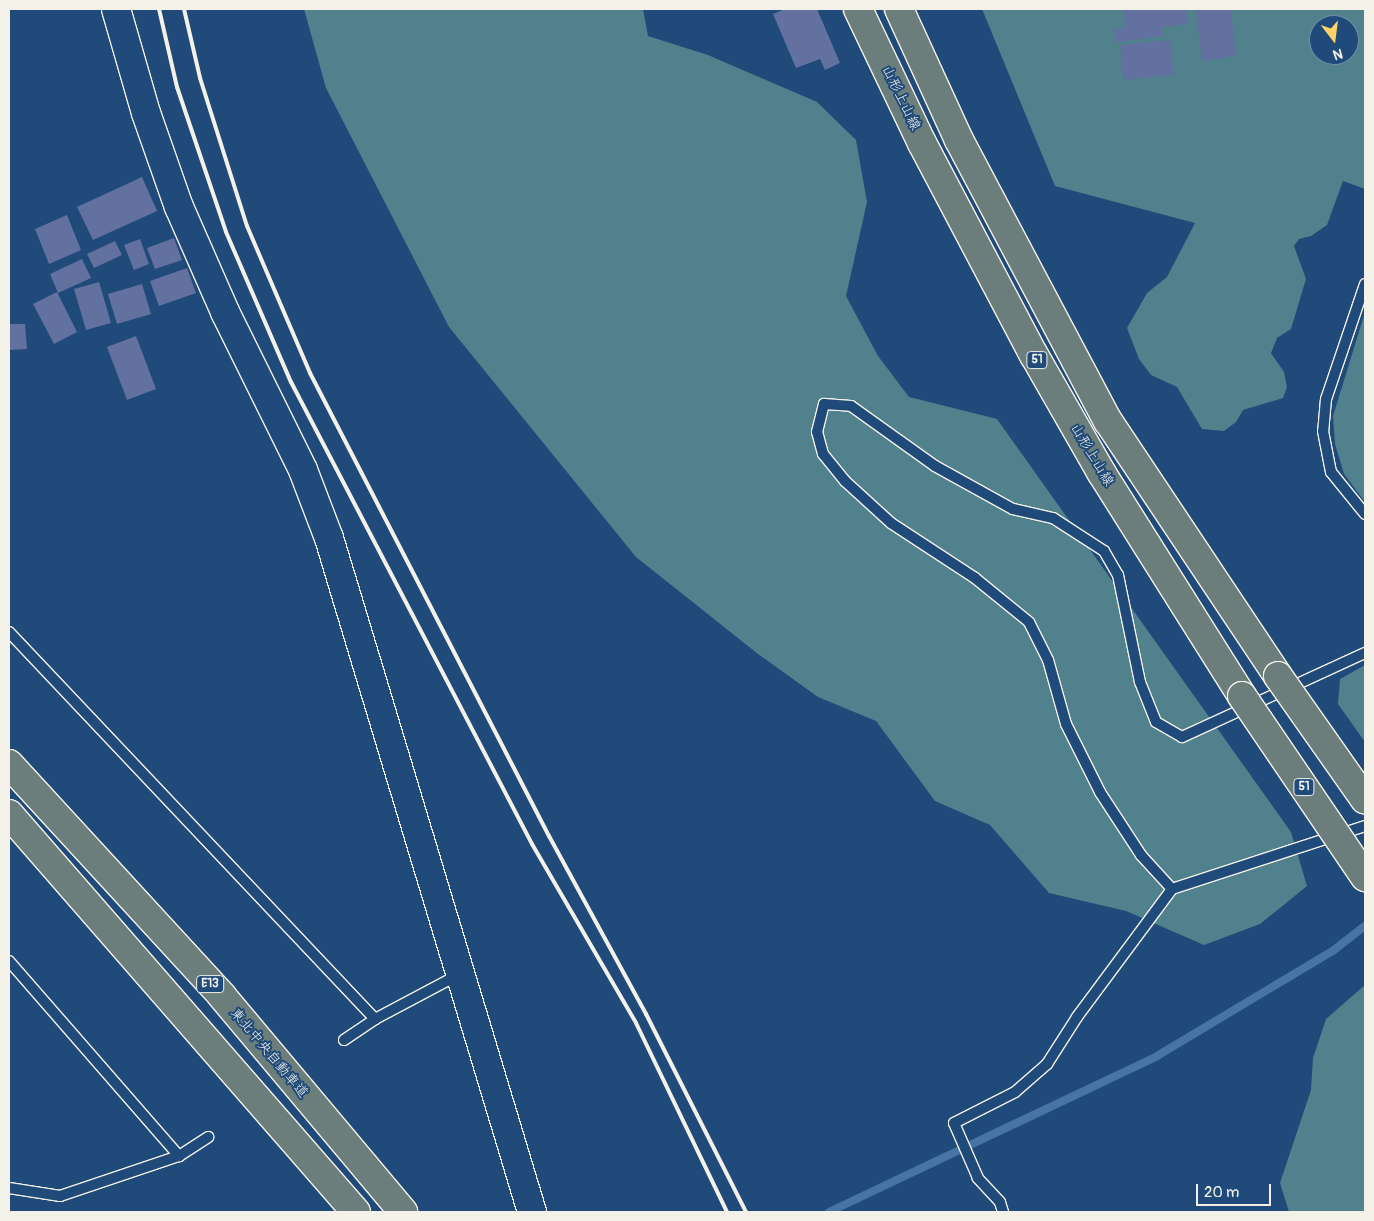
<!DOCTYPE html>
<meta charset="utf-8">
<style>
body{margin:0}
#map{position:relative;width:1374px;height:1221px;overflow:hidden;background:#1f4a7a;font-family:Pangolin,"Klee One",sans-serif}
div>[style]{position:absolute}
.green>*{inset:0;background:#50818c}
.stream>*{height:8px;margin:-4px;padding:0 4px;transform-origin:4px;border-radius:4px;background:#4775a3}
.building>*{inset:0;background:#62719f}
.roads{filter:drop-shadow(1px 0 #f4f1e8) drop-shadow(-1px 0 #f4f1e8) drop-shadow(0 1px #f4f1e8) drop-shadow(0 -1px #f4f1e8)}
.lane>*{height:10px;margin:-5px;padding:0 5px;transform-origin:5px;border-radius:5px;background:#1f4a7a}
.secondary>*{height:28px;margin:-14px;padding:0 14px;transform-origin:14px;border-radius:14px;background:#1f4a7a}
.primary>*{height:28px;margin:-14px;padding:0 14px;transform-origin:14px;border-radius:14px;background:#6c7e7c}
.highway>*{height:28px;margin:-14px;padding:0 14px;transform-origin:14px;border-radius:14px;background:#6c7e7c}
.rail>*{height:4px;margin:-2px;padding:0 2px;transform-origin:2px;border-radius:2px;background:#f4f1e8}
.bridges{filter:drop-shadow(1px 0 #f4f1e8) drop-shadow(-1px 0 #f4f1e8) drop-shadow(0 1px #f4f1e8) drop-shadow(0 -1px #f4f1e8)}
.primary-bridge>*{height:28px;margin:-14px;padding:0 14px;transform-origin:14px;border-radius:14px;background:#6c7e7c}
span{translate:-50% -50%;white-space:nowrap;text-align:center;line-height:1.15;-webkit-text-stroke:4px #1f4a7a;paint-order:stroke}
.shield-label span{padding:1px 4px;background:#1f4a7a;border:1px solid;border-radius:4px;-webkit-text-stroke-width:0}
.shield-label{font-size:12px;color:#f4f1e8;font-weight:700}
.street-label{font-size:14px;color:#f4f1e8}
.frame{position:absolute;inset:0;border:10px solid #f4f1e8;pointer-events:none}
.north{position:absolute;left:1309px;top:15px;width:50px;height:50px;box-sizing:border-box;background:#1f4a7a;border:1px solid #748da6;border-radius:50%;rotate:165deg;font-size:14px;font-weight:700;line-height:20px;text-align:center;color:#f4f1e8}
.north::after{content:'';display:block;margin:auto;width:18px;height:22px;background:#ffd166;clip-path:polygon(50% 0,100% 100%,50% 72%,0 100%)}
.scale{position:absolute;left:1196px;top:1184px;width:75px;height:22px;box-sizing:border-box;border:2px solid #f4f1e8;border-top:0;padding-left:6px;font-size:15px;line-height:18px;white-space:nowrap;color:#f4f1e8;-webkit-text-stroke:4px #1f4a7a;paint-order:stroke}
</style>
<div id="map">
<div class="green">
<div style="clip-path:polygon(304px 9px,643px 9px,648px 36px,708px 55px,817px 102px,856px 140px,867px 202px,846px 296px,878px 356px,909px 397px,997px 419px,1291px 832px,1307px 886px,1260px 924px,1204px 945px,1126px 911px,1049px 893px,990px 825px,935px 801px,876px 721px,818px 697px,758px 654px,636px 557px,449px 327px,326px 88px)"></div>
<div style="clip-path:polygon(evenodd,982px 9px,1365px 9px,1365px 189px,1343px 181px,1327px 225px,1311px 236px,1299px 239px,1294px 246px,1306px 279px,1291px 329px,1277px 338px,1271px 353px,1284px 372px,1287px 387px,1283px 398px,1243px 410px,1236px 422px,1224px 431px,1202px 429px,1177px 387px,1151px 375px,1139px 359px,1127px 328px,1147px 293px,1167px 277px,1195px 223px,1055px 186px,982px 9px,1319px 25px,1349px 25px,1349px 55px,1319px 55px,1319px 25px)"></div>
<div style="clip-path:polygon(1365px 312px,1365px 502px,1344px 474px,1335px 444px,1333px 416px)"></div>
<div style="clip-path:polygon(1365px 665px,1365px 742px,1338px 704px,1340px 679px)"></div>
<div style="clip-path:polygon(1365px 985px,1365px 1212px,1289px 1212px,1280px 1183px,1311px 1090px,1313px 1058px,1326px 1019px)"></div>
</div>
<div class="stream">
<div style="left:829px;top:1212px;width:363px;rotate:-25.4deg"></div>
<div style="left:1157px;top:1056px;width:206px;rotate:-30.9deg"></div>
<div style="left:1334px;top:950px;width:39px;rotate:-38deg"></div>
</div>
<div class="building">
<div style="clip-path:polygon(785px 9px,817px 9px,840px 63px,825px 70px,820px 59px,796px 68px,773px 14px)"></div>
<div style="clip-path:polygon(1123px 9px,1186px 9px,1188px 24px,1162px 27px,1164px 36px,1115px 42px,1113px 29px,1125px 28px)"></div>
<div style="clip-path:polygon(1196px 9px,1231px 9px,1236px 56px,1202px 61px)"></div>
<div style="clip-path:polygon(1170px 40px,1174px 75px,1123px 80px,1120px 45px)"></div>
<div style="clip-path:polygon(142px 177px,157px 211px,93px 240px,77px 207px)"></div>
<div style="clip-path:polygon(67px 215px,81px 250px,49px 264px,35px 229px)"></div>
<div style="clip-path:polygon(174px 238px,182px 260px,155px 269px,147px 248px)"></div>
<div style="clip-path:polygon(140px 239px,149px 264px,134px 270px,124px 245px)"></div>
<div style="clip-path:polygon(115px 241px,122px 255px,94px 268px,87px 254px)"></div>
<div style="clip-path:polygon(82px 259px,91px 278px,58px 293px,50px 274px)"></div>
<div style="clip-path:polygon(187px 268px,196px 293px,159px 306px,150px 281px)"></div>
<div style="clip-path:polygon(99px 282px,111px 323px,86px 330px,74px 289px)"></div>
<div style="clip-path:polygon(142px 284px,151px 314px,117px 324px,108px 294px)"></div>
<div style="clip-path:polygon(57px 292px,77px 332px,54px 344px,33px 304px)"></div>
<div style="clip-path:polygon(9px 324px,25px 324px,27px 349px,9px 350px)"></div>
<div style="clip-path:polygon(136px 336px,156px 389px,127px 400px,107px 347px)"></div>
</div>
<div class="roads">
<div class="lane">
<div style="left:1365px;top:284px;width:121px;rotate:108.7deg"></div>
<div style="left:1326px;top:399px;width:32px;rotate:95deg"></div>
<div style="left:1323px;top:431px;width:42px;rotate:79deg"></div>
<div style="left:1331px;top:472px;width:54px;rotate:51deg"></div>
<div style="left:9px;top:632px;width:533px;rotate:46.6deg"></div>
<div style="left:1172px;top:889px;width:46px;rotate:-132.4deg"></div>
<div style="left:1141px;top:855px;width:75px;rotate:-123.1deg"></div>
<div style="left:1100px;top:792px;width:76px;rotate:-116.6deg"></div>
<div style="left:1066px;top:724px;width:66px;rotate:-105.7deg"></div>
<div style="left:1048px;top:660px;width:42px;rotate:-116.6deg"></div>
<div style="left:1029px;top:622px;width:70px;rotate:-140.8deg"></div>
<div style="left:975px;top:578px;width:100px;rotate:-146.8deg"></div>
<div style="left:891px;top:523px;width:62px;rotate:-137.6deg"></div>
<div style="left:845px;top:481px;width:35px;rotate:-129deg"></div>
<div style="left:823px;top:454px;width:23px;rotate:-105deg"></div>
<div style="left:817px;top:432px;width:29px;rotate:-76deg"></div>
<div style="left:824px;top:404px;width:27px;rotate:4deg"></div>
<div style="left:851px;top:406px;width:103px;rotate:35.5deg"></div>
<div style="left:935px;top:466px;width:89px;rotate:28.9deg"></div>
<div style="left:1013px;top:509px;width:41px;rotate:12.7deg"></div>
<div style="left:1053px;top:518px;width:61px;rotate:32.9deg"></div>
<div style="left:1104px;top:551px;width:28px;rotate:60deg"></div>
<div style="left:1118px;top:575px;width:109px;rotate:78.4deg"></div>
<div style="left:1140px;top:682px;width:43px;rotate:68.2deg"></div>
<div style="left:1156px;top:722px;width:30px;rotate:30deg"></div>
<div style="left:1182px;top:737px;width:201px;rotate:-24.7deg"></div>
<div style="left:9px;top:961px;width:259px;rotate:48.9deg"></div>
<div style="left:344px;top:1040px;width:37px;rotate:-34deg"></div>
<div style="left:375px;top:1019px;width:94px;rotate:-27.9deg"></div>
<div style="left:9px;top:1188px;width:52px;rotate:8.9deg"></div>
<div style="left:60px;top:1196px;width:126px;rotate:-18.6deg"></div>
<div style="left:179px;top:1156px;width:35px;rotate:-33deg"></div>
<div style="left:1003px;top:1212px;width:10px;rotate:-107deg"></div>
<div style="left:1000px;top:1202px;width:33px;rotate:-133deg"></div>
<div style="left:978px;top:1178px;width:60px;rotate:-113.6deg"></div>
<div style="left:954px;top:1123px;width:68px;rotate:-26.9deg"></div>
<div style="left:1015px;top:1092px;width:43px;rotate:-41.2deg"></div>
<div style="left:1047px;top:1064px;width:56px;rotate:-57.4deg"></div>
<div style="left:1077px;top:1017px;width:159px;rotate:-53.4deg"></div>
<div style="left:1172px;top:889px;width:203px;rotate:-18.1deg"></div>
</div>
<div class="secondary">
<div style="left:116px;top:9px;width:108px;rotate:73.9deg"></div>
<div style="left:146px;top:113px;width:100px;rotate:70.7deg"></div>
<div style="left:179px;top:207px;width:115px;rotate:66.3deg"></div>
<div style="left:225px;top:312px;width:176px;rotate:63.7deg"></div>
<div style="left:303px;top:470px;width:73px;rotate:69.1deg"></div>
<div style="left:329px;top:538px;width:704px;rotate:73.24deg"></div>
</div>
<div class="primary">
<div style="left:858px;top:9px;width:148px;rotate:64.5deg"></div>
<div style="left:922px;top:143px;width:240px;rotate:62.2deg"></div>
<div style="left:1034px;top:355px;width:135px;rotate:60.2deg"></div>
<div style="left:1101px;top:472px;width:265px;rotate:57.8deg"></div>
<div style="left:899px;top:9px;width:144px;rotate:65.4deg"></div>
<div style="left:959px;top:140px;width:318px;rotate:62.1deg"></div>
<div style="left:1108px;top:421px;width:306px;rotate:56.3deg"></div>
</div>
<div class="highway">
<div style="left:9px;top:764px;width:315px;rotate:47.4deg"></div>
<div style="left:222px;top:996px;width:282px;rotate:50deg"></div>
<div style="left:9px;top:814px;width:528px;rotate:48.92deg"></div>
</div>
</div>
<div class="rail">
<div style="left:159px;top:9px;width:80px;rotate:77deg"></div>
<div style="left:177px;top:87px;width:153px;rotate:71.3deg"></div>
<div style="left:226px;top:232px;width:163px;rotate:66.6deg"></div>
<div style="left:291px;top:382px;width:521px;rotate:62.45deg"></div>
<div style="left:532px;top:844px;width:207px;rotate:59.8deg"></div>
<div style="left:636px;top:1023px;width:210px;rotate:64.3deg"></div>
<div style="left:184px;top:9px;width:71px;rotate:76.9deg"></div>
<div style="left:200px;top:78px;width:155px;rotate:72.4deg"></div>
<div style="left:247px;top:226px;width:160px;rotate:66.8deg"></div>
<div style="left:310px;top:373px;width:521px;rotate:62.7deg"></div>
<div style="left:549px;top:836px;width:203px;rotate:61.4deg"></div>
<div style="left:646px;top:1014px;width:222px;rotate:63.2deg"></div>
</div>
<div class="bridges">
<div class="primary-bridge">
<div style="left:1278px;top:676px;width:151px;rotate:54.9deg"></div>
<div style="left:1242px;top:696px;width:219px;rotate:55.8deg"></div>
</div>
</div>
<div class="shield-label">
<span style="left:1037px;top:360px">51</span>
<span style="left:1304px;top:787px">51</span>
<span style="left:210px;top:984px">E13</span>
</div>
<div class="street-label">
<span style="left:901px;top:98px;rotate:64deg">山形上山線</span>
<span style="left:1092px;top:455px;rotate:59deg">山形上山線</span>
<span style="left:269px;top:1053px;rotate:50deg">東北中央自動車道</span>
</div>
<div class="frame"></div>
<div class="north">N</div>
<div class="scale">20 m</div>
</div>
